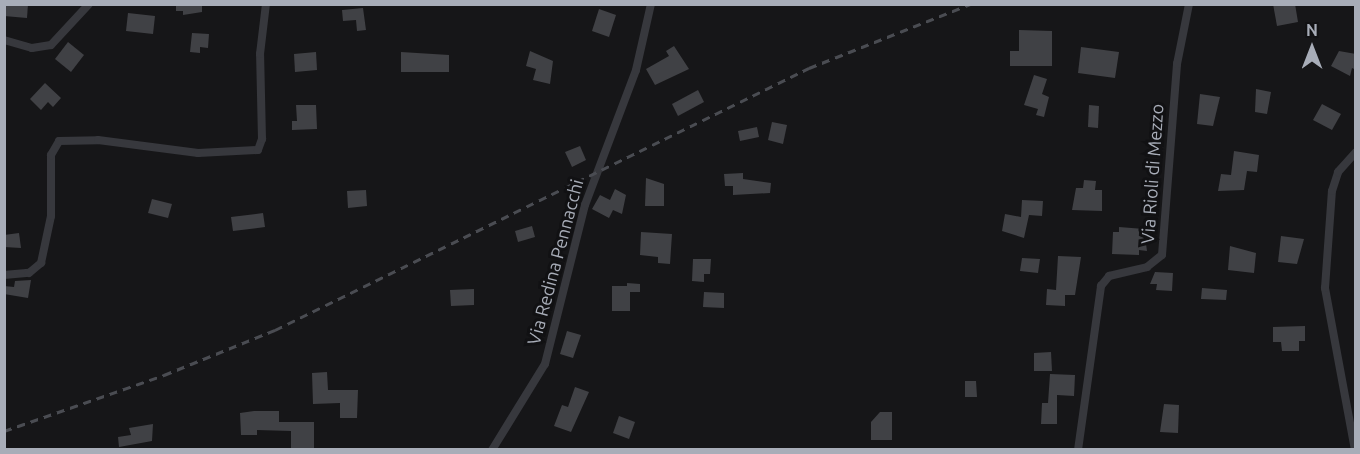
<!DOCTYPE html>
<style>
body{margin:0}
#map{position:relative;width:1360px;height:454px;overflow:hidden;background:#161618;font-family:Ubuntu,sans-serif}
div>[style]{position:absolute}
.building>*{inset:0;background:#404145}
.minor>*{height:8px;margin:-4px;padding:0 4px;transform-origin:4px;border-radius:4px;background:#37383d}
.rail>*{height:3px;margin-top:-1.5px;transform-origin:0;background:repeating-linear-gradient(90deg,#4a4c52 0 8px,transparent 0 14px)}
span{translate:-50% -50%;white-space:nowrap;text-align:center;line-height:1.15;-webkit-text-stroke:6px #111113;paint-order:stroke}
.street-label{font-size:18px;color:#a8adb8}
.frame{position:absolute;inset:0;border:6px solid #a8adb8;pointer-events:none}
.north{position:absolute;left:1282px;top:18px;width:60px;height:60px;-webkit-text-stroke:4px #111113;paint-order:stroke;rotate:0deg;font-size:16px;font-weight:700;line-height:24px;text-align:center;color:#a8adb8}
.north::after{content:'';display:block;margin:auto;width:21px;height:27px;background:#a8adb8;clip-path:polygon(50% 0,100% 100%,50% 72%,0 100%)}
</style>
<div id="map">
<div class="building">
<div style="clip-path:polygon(4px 4px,28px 4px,27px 18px,4px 16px)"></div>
<div style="clip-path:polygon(176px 4px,202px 4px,202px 12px,183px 15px,183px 11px,176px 11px)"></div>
<div style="clip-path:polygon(1273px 4px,1295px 4px,1298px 22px,1277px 26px)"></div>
<div style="clip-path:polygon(363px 8px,366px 30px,357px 31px,356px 20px,343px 21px,342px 10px)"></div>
<div style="clip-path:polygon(599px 9px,616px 15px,609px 37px,592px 31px)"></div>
<div style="clip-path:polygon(128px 13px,155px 16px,153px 34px,126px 31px)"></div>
<div style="clip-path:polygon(1019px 30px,1052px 31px,1052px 66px,1010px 66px,1010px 51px,1019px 51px)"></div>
<div style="clip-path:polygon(192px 33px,209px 34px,208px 48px,200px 47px,200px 53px,190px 52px)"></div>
<div style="clip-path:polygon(68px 42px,84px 55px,71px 72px,55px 59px)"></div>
<div style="clip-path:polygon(674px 46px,689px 69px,655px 85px,646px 69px,669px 56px,666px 51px)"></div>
<div style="clip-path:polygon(1081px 47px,1119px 52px,1115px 78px,1078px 73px)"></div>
<div style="clip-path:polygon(530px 51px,553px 61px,550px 84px,533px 80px,536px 69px,526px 66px)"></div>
<div style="clip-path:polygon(1339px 51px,1356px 54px,1356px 70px,1352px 68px,1350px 76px,1331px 66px)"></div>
<div style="clip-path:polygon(316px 52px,317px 70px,295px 72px,294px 54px)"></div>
<div style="clip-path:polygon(401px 52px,449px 55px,449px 72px,401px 72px)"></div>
<div style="clip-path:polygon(1034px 75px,1047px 79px,1042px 94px,1049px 97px,1044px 117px,1036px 115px,1038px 109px,1024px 105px)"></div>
<div style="clip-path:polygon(45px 83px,61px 98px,53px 107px,48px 102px,41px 110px,30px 99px)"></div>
<div style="clip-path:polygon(1256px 89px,1271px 92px,1267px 114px,1255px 112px)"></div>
<div style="clip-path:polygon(698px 90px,704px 102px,678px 116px,672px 104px)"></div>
<div style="clip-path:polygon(1200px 94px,1220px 97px,1213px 126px,1197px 124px)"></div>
<div style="clip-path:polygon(1322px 104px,1341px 114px,1332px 130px,1313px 120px)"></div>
<div style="clip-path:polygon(296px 105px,316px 105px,317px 129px,292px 130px,292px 121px,297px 121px)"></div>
<div style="clip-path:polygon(1089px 105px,1099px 106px,1098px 128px,1088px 127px)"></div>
<div style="clip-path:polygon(772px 122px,787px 125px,783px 144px,768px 140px)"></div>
<div style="clip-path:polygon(757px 127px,759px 137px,740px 141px,738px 131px)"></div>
<div style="clip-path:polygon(580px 146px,586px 160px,572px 167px,565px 152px)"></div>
<div style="clip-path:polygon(1234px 151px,1259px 155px,1257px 172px,1247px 171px,1244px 190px,1218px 191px,1221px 174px,1231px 175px)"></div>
<div style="clip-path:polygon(743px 173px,743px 179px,771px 183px,770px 193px,733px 195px,733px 186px,725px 186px,724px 174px)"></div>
<div style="clip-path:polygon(646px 178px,664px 184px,664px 206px,645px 206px)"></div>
<div style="clip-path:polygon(1084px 180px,1096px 181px,1095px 190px,1102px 190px,1102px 211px,1072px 210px,1076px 188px,1083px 188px)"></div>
<div style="clip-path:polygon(615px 189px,626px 195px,622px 214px,613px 210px,609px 218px,592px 209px,600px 195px,610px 200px)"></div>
<div style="clip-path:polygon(366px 190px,367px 206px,348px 208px,347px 191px)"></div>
<div style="clip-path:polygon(152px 199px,172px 204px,168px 218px,148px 213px)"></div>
<div style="clip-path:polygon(1022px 200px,1043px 201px,1042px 216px,1029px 215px,1024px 238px,1002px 231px,1005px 214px,1021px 217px)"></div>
<div style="clip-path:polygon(263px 213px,265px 227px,233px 231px,231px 217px)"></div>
<div style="clip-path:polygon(532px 226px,535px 237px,518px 242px,515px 231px)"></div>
<div style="clip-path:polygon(1119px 227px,1144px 229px,1147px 251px,1139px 250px,1139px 255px,1112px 254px,1113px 232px,1119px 232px)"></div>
<div style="clip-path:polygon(641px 232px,672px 234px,670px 264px,658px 263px,658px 257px,640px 255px)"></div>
<div style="clip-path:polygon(19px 233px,21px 248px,4px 247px,4px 235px)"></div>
<div style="clip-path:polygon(1281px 236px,1304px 239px,1297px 264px,1278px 262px)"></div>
<div style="clip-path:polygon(1230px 246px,1256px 253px,1254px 273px,1228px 270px)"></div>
<div style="clip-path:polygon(1058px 256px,1081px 257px,1075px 295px,1065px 295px,1065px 306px,1046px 305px,1047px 289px,1056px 290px)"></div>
<div style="clip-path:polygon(1022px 258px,1040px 259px,1038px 273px,1020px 271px)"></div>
<div style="clip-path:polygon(693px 259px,711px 259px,710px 274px,704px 274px,704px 282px,692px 281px)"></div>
<div style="clip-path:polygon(1155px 272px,1173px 273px,1172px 291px,1156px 290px,1157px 284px,1150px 284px)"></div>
<div style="clip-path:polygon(31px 280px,28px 298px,4px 294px,4px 286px,14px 287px,15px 281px)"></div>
<div style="clip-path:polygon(627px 283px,640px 284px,640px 292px,630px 292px,630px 311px,612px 311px,612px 286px,627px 286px)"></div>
<div style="clip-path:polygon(1202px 288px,1227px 290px,1226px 300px,1201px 299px)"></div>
<div style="clip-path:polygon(474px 289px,474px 305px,451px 306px,450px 290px)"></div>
<div style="clip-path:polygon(704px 292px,724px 293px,724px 308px,703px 307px)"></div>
<div style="clip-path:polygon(1305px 326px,1305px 341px,1299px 341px,1299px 351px,1282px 351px,1281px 342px,1273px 342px,1273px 327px)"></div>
<div style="clip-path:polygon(567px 331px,581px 335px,573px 358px,560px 354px)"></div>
<div style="clip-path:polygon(1051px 352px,1052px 371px,1034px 371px,1034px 353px)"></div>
<div style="clip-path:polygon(327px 372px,328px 390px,358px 390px,357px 418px,340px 418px,340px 403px,313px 404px,312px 373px)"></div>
<div style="clip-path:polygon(1050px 374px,1075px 375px,1074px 396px,1057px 395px,1057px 424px,1041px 424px,1042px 403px,1048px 403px)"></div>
<div style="clip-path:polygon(965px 381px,976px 381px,977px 397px,965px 397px)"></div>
<div style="clip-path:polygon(575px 387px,589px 392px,571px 432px,554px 426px,562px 405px,568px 407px)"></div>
<div style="clip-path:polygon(1164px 404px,1179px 405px,1178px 433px,1160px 432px)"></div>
<div style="clip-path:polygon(254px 411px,279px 411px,279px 422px,314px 422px,314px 448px,291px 448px,291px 431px,257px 430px,257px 435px,241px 435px,240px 413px)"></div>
<div style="clip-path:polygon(880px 412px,892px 412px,892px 440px,871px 440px,871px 422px)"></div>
<div style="clip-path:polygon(619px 416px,635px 422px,629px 439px,613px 433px)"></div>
<div style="clip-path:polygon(153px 424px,152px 441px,119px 447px,118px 437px,131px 435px,129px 428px)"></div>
</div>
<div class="minor">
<div style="left:4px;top:40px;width:29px;rotate:16deg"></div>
<div style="left:32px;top:48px;width:19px;rotate:-9deg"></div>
<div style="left:51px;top:45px;width:56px;rotate:-47.2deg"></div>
<div style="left:4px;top:275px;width:25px;rotate:-5deg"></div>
<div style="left:29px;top:273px;width:16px;rotate:-40deg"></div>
<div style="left:41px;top:263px;width:48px;rotate:-78deg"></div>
<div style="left:51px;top:216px;width:61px;rotate:-90deg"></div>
<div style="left:51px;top:155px;width:16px;rotate:-60deg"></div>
<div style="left:59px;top:141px;width:39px;rotate:-1deg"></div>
<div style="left:98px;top:140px;width:101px;rotate:7.4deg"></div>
<div style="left:198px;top:153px;width:60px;rotate:-2.9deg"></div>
<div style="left:258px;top:150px;width:12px;rotate:-70deg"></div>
<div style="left:262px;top:139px;width:85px;rotate:-91.3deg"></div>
<div style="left:260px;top:54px;width:50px;rotate:-83.2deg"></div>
<div style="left:492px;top:450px;width:101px;rotate:-58.4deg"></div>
<div style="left:545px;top:364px;width:164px;rotate:-75.9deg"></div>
<div style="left:585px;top:205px;width:144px;rotate:-69.3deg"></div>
<div style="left:636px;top:70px;width:68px;rotate:-77.2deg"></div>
<div style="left:1078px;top:450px;width:166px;rotate:-82deg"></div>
<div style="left:1101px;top:286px;width:13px;rotate:-51deg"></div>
<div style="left:1109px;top:276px;width:39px;rotate:-13deg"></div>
<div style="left:1147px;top:267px;width:19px;rotate:-39deg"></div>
<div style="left:1162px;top:255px;width:192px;rotate:-85.5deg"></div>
<div style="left:1177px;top:64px;width:61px;rotate:-78.7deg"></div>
<div style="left:1355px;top:450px;width:165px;rotate:-100.5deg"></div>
<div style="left:1325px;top:288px;width:97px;rotate:-85.9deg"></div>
<div style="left:1332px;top:191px;width:20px;rotate:-72deg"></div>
<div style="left:1338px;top:172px;width:27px;rotate:-48deg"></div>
</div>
<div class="rail">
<div style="left:4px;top:431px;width:170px;rotate:-19.3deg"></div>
<div style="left:164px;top:375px;width:120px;rotate:-22.1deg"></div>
<div style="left:275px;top:330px;width:595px;rotate:-26.13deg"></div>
<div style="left:809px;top:68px;width:174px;rotate:-21.6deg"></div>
</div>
<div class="street-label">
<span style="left:1152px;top:174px;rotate:-86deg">Via Rioli di Mezzo</span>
<span style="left:555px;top:262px;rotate:-75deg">Via Redina Pennacchi</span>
</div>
<div class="frame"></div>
<div class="north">N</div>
</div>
